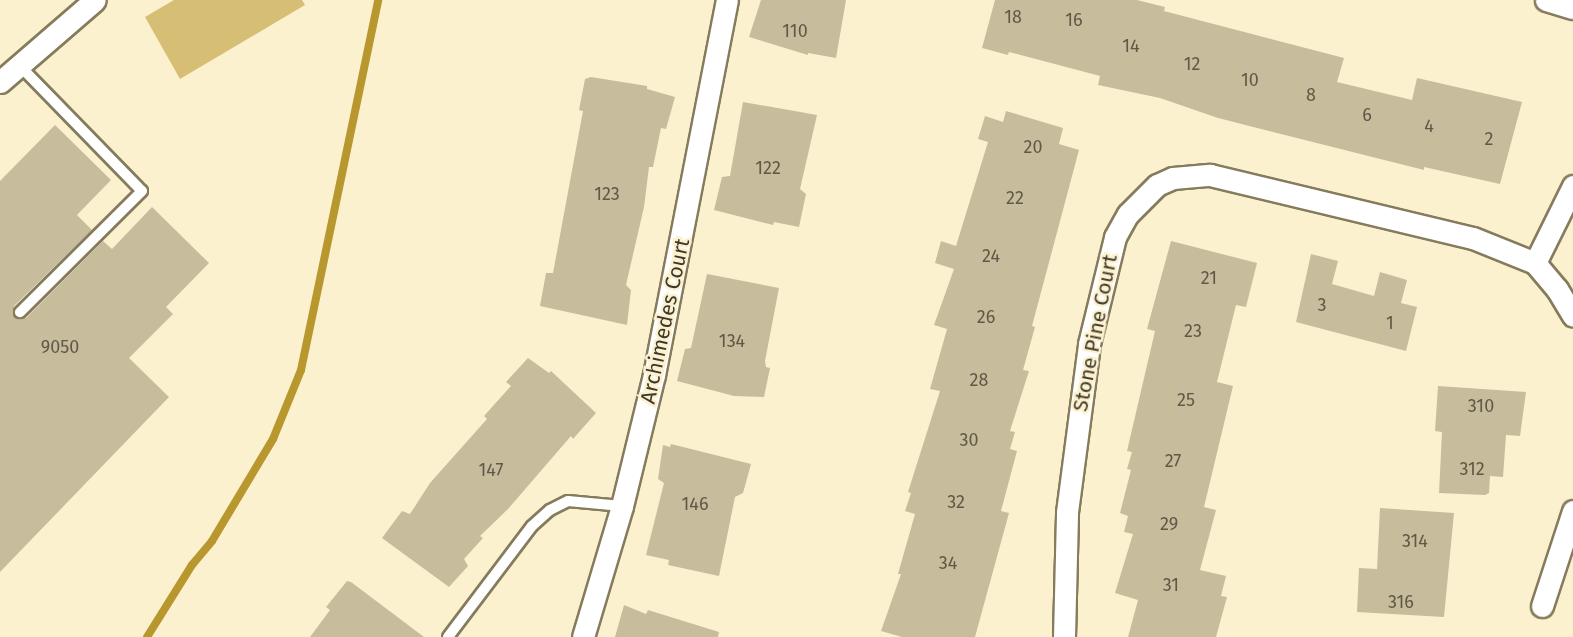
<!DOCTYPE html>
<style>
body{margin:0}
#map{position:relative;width:1573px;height:637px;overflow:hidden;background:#fcf1cf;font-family:"Fira Sans",sans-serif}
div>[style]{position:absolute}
.green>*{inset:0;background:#d7be75}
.stream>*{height:8px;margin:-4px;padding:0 4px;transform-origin:4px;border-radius:4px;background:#b7972e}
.building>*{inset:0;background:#c7bc9c}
.roads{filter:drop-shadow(2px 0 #857b5d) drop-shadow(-2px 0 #857b5d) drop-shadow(0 2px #857b5d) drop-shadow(0 -2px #857b5d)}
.service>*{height:10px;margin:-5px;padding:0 5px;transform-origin:5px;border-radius:5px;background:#fff}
.minor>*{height:21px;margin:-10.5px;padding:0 10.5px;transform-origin:10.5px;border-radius:10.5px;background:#fff}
span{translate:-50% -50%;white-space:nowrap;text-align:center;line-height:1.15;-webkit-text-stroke:5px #fcf1cf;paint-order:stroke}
.number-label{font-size:18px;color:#605947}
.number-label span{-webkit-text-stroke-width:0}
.street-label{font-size:21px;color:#3d382b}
</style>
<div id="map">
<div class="green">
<div style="clip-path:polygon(174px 0,302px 0,305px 5px,180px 79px,145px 17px)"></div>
</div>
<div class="stream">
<div style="left:147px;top:637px;width:85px;rotate:-58deg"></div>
<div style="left:192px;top:565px;width:31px;rotate:-50deg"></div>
<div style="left:212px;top:541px;width:119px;rotate:-59.1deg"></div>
<div style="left:273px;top:439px;width:74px;rotate:-67.9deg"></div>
<div style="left:301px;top:370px;width:378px;rotate:-78.2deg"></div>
</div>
<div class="building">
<div style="clip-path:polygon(761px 0,846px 0,836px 58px,808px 53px,808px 55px,749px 37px)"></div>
<div style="clip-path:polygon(995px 0,1137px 0,1165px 7px,1164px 11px,1344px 58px,1337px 82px,1412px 100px,1417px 78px,1522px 102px,1500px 184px,1424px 167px,1424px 170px,1218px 118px,1160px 98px,1098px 85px,1100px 76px,1009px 52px,1008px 55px,982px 48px)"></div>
<div style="clip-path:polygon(591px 77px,647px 86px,647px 89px,675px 97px,666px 129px,661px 128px,653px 167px,649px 167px,644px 207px,626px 285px,631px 290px,627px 325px,540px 306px,546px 273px,553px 273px,583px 111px,579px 110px,585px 79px)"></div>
<div style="clip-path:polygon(743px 102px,817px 115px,800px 189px,806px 194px,799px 227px,774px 222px,773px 225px,714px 210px,722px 177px,730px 176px)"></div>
<div style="clip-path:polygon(1006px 111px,1063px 128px,1059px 144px,1079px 150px,1032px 326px,1035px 327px,1023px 370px,1029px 371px,1010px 431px,1015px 432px,1010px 449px,1017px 451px,1001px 511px,1009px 513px,975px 637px,902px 637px,881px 631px,901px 574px,898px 574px,915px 514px,905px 511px,911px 493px,908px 492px,940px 391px,930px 389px,947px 329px,934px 325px,954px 269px,935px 263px,941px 241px,956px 246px,988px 142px,978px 139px,985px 116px,1003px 122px)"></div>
<div style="clip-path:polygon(55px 125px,111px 180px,77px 215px,92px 230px,14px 306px,15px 318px,26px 318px,103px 241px,112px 249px,152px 207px,209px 263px,166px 307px,173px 314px,129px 358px,169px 397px,0 572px,0 181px)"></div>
<div style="clip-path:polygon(1171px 241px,1257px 263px,1246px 307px,1236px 305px,1217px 382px,1233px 386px,1204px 507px,1216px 510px,1200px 570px,1226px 576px,1221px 596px,1227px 597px,1216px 637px,1128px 637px,1138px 600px,1115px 593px,1133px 534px,1124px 532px,1128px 516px,1120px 513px,1131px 470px,1127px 469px,1132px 452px,1127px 451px,1155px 331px,1147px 329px)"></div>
<div style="clip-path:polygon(1311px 254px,1338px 261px,1332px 284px,1374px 296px,1380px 272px,1407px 280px,1401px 303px,1417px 307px,1406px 351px,1296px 322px)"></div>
<div style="clip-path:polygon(707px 274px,779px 288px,765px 361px,766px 367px,770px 368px,764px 397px,734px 396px,677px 381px,685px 349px,691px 348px)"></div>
<div style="clip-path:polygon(528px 358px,549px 373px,551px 371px,596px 413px,573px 439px,571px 436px,508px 509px,480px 536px,483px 538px,464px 559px,468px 566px,449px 587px,382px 538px,402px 511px,410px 514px,430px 483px,487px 419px,484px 416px,511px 386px,506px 382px)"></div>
<div style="clip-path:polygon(1438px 386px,1526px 392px,1520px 436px,1506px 435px,1503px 477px,1490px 476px,1489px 493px,1485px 495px,1439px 493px,1442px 432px,1435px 431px)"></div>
<div style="clip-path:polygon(671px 444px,751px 464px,743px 493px,735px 497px,719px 576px,668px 565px,669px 560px,646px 555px,664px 483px,658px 479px,663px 445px,670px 447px)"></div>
<div style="clip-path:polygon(1380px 508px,1454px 513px,1444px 617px,1357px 612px,1359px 568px,1377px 569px)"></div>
<div style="clip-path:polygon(347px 581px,351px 582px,424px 637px,310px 637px,330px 610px,326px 607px)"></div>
<div style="clip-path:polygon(624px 605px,646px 614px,648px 610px,719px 632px,718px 637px,615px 637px)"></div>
</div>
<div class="roads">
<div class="service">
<div style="left:18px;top:64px;width:177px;rotate:45.7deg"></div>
<div style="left:142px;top:191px;width:172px;rotate:135.2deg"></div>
<div style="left:448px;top:637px;width:139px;rotate:-52.9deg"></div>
<div style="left:532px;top:526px;width:24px;rotate:-42deg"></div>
<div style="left:550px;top:510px;width:20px;rotate:-27deg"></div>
<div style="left:568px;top:501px;width:54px;rotate:5.3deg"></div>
</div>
<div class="minor">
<div style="left:1546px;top:0;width:28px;rotate:17deg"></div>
<div style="left:0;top:82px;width:125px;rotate:-40.8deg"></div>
<div style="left:1535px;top:263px;width:86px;rotate:-63.7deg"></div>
<div style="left:1542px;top:606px;width:100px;rotate:-71.9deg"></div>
<div style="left:583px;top:637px;width:137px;rotate:-73.4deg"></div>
<div style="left:622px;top:506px;width:135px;rotate:-76.3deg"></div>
<div style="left:654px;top:375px;width:382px;rotate:-79deg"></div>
<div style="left:1064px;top:637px;width:125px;rotate:-88.6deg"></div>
<div style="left:1067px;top:512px;width:169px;rotate:-82.5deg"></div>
<div style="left:1089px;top:344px;width:110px;rotate:-76.3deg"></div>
<div style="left:1115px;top:237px;width:26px;rotate:-61deg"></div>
<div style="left:1128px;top:214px;width:41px;rotate:-45deg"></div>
<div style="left:1157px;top:185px;width:17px;rotate:-24deg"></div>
<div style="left:1173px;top:178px;width:37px;rotate:-5deg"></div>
<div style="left:1210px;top:175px;width:270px;rotate:13.5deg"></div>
<div style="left:1473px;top:238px;width:67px;rotate:22deg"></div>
<div style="left:1535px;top:263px;width:34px;rotate:50deg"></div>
<div style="left:1557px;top:289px;width:31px;rotate:59deg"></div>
</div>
</div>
<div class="number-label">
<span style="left:1013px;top:17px">18</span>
<span style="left:1074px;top:20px">16</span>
<span style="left:795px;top:31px">110</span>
<span style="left:1131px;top:46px">14</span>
<span style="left:1192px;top:64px">12</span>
<span style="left:1250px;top:80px">10</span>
<span style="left:1311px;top:95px">8</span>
<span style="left:1367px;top:115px">6</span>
<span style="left:1429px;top:126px">4</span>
<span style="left:1489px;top:139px">2</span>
<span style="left:1033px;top:147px">20</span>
<span style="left:768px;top:168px">122</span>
<span style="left:607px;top:194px">123</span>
<span style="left:1015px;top:198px">22</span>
<span style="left:991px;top:256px">24</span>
<span style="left:1209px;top:278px">21</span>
<span style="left:1322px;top:305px">3</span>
<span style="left:986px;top:317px">26</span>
<span style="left:1390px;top:323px">1</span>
<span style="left:1193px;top:331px">23</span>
<span style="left:732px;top:341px">134</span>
<span style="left:60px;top:347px">9050</span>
<span style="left:979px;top:380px">28</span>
<span style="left:1186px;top:400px">25</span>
<span style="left:1481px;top:406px">310</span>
<span style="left:969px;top:440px">30</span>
<span style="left:1173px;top:461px">27</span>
<span style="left:1472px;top:469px">312</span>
<span style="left:491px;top:470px">147</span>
<span style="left:956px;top:502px">32</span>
<span style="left:695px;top:504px">146</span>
<span style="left:1169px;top:524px">29</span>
<span style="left:1415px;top:541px">314</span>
<span style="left:948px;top:563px">34</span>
<span style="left:1171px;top:585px">31</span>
<span style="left:1401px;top:602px">316</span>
</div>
<div class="street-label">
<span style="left:665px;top:321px;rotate:-78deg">Archimedes Court</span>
<span style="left:1095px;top:333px;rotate:-79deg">Stone Pine Court</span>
</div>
</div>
